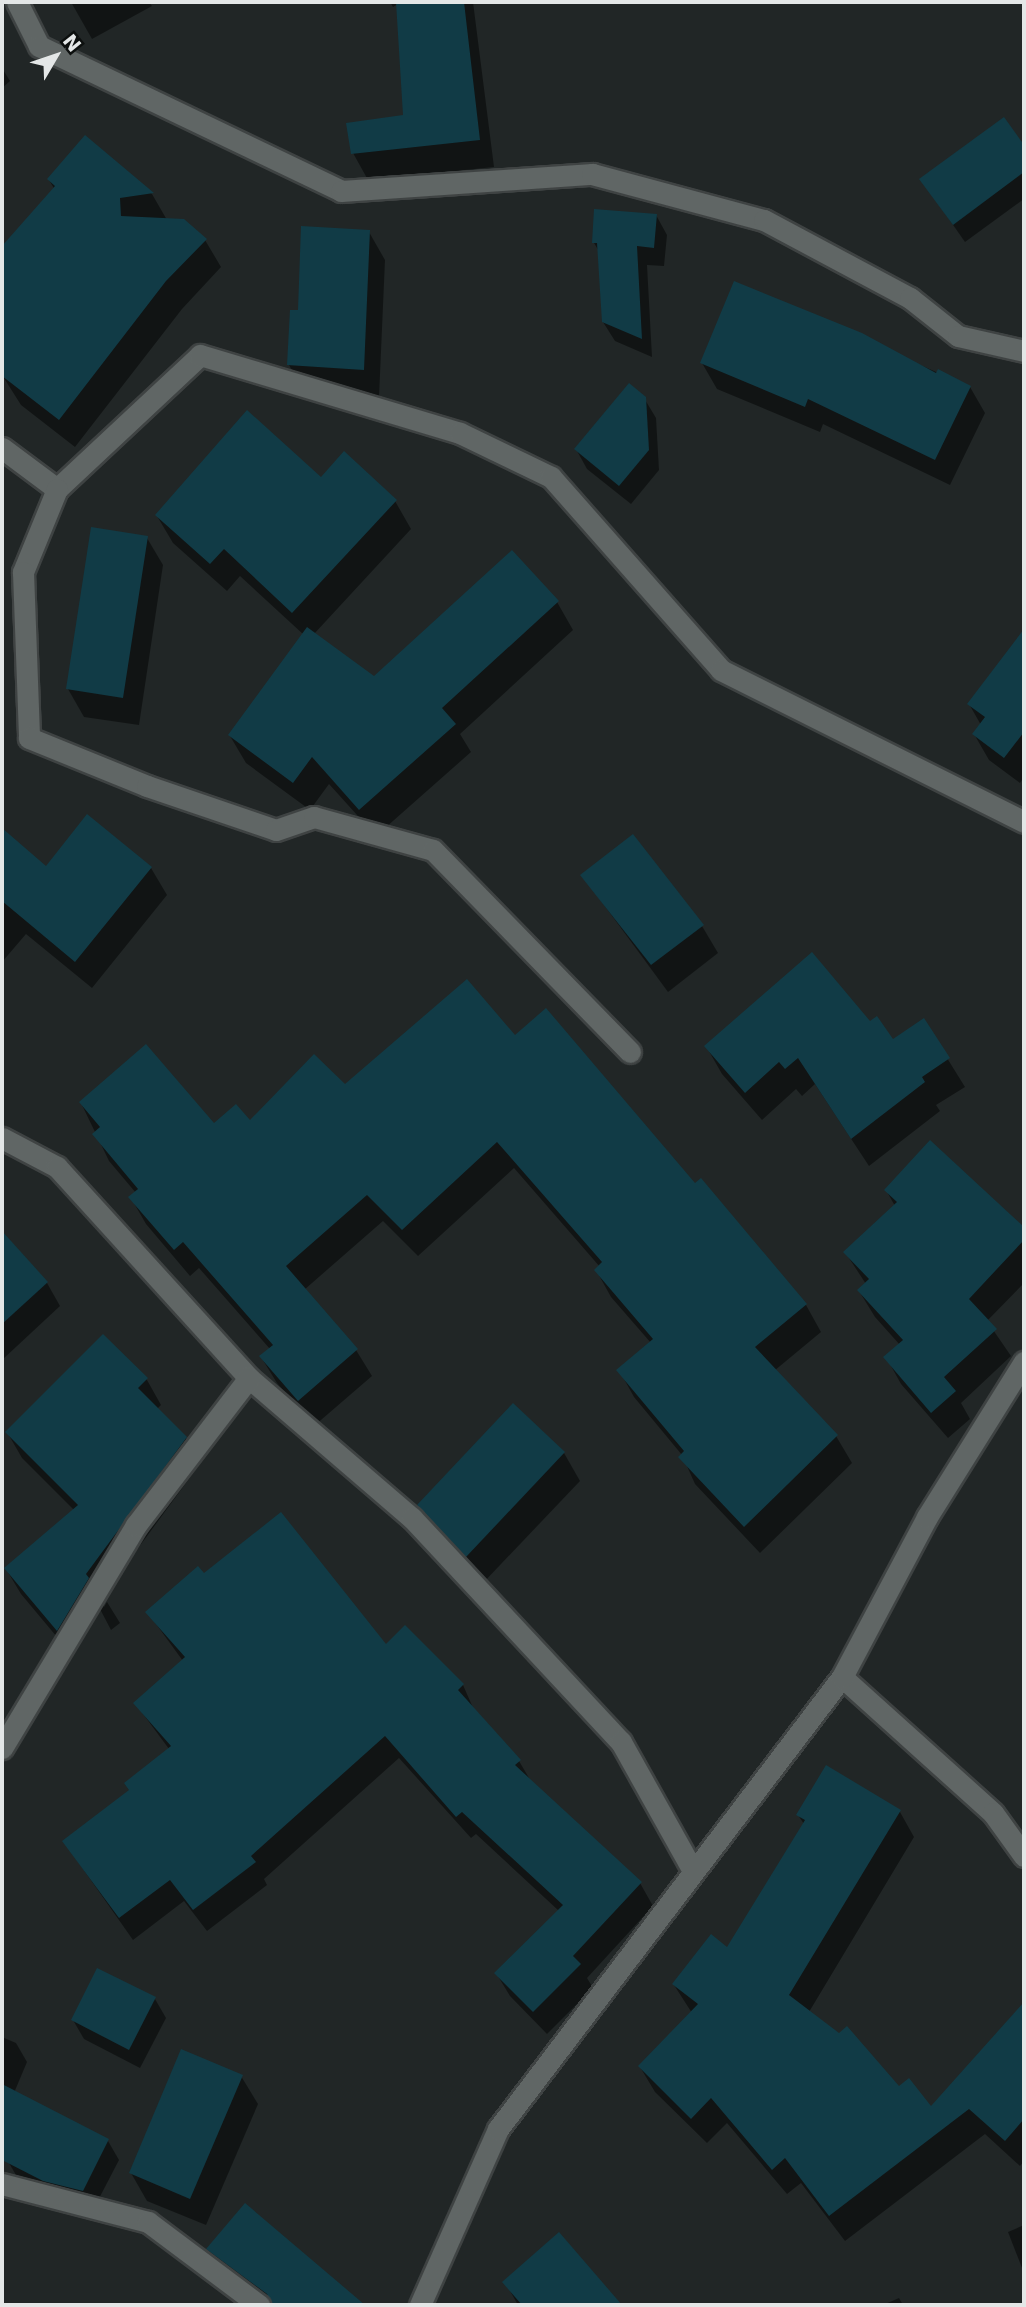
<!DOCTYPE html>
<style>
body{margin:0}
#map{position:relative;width:1026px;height:2307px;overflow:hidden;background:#212626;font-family:"DejaVu Sans",sans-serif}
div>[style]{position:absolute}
.shadow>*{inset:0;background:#0007}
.building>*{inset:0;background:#113b46}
.roads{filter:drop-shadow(2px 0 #3f4343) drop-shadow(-2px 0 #3f4343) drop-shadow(0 2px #3f4343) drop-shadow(0 -2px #3f4343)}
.street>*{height:21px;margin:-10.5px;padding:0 10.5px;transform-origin:10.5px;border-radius:10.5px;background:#606665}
span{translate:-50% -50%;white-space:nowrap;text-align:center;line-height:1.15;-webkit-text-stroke:5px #0c0f0e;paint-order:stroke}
.frame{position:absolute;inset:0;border:4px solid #e4e7e7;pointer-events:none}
.north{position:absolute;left:21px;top:21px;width:70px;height:70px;-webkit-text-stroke:5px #0c0f0e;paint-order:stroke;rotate:51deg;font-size:19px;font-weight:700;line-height:28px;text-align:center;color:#e4e7e7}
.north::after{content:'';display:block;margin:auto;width:24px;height:32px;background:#e4e7e7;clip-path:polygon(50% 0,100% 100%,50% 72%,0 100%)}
</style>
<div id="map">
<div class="shadow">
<div style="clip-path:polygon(71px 2px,149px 2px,152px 6px,92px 39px)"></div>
<div style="clip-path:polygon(390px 2px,473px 2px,494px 167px,368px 180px,353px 153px,405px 116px,398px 4px,393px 7px)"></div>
<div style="clip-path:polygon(2px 68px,10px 81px,2px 88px)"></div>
<div style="clip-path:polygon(1003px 119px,1024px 148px,1024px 199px,965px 242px,921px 179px)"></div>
<div style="clip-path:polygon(86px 137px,152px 194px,167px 220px,205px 240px,221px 267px,182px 309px,75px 447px,21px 405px,2px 375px,2px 248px,55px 190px,49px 180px)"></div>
<div style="clip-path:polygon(656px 215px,667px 235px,664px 266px,647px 265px,652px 357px,615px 341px,603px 322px,600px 253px,594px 243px)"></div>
<div style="clip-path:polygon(369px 232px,385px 260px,379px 397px,305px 393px,289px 365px,300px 312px)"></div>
<div style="clip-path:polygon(735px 283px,970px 387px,985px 413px,950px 485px,823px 424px,820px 432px,717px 389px,702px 363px)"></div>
<div style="clip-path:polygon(644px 398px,656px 418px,659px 470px,631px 504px,587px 469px,576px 449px)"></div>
<div style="clip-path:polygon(321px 479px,395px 501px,411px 529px,314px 634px,374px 678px,557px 602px,573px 630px,460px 734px,471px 752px,376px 836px,329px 784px,310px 810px,246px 763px,230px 736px,304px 635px,240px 576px,227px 591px,173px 543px,157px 516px)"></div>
<div style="clip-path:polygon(147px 538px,163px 565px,139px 725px,84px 717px,68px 689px)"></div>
<div style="clip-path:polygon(1024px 632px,1024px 777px,1020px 783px,989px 760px,974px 734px,981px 725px,969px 704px)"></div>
<div style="clip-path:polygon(2px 831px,47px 869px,151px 868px,167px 895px,92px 988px,26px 934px,2px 962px)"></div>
<div style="clip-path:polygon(582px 875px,702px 926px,718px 953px,668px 992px)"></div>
<div style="clip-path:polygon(924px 1021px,965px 1087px,936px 1105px,940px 1111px,869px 1166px,815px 1084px,802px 1096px,796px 1089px,762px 1120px,722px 1074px,706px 1046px,870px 1023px,892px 1042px)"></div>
<div style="clip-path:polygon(515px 1037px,695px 1185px,806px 1305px,821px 1332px,774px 1371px,836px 1436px,852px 1463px,760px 1553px,695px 1484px,682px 1455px,634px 1397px,619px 1370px,651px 1343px,611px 1297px,596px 1270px,600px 1267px,514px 1168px,418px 1256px,383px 1221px,304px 1290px,356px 1350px,372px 1376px,314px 1426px,277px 1383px,261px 1357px,270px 1349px,199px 1268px,190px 1276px,146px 1224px,131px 1198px,136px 1193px,109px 1161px,81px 1103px,214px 1125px,249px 1122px,344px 1086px)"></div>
<div style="clip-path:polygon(930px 1143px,1024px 1229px,1024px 1283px,987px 1321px,1011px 1356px,961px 1403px,970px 1419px,948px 1438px,901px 1384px,886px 1357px,900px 1345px,875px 1317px,859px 1291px,866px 1284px,845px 1252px,895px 1206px,886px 1190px)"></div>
<div style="clip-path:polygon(3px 1234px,47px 1283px,60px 1306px,2px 1360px)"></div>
<div style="clip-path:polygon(103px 1336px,147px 1380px,161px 1405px,157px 1409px,186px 1438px,200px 1464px,100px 1600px,104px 1607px,107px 1602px,120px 1623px,111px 1630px,100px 1609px,72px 1655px,21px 1594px,6px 1569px,74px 1510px,22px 1458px,7px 1432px)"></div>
<div style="clip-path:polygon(564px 1453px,580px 1481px,483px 1583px,435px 1533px,419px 1505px)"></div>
<div style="clip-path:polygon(204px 1575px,385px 1647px,463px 1685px,474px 1710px,519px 1761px,532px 1783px,640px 1883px,653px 1906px,587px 1978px,593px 1988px,547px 2034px,510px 1996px,496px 1973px,559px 1911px,476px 1834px,471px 1838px,399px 1758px,264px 1879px,267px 1885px,207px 1931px,184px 1901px,133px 1940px,64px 1842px,131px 1792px,169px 1749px,135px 1703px,183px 1661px,148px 1613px)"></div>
<div style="clip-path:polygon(900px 1812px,914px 1837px,809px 2012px,898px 2089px,931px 2109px,1024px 2005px,1024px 2161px,1020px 2166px,985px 2134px,845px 2241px,801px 2183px,787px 2194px,727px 2123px,707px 2143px,655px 2092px,640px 2067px,692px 2013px,674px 1985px,728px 1950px,804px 1824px,798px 1815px)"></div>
<div style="clip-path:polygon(155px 1999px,166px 2018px,140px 2068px,84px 2039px,73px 2020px)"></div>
<div style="clip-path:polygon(2px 2037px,16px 2043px,27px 2062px,3px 2119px)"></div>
<div style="clip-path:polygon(241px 2076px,258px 2104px,206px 2225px,147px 2201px,131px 2173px)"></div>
<div style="clip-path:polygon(108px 2141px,119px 2160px,93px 2210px,20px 2182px,9px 2163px)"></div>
<div style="clip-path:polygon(1024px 2225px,1024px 2273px,1008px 2232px)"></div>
<div style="clip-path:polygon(559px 2235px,620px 2305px,518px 2305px,505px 2282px)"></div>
<div style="clip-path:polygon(208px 2249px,350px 2295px,356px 2305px,262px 2305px,224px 2277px)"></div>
<div style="clip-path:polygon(899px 2298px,903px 2305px,883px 2305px)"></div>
</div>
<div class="building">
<div style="clip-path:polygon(396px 2px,464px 2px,480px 140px,351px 154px,346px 123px,403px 115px)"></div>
<div style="clip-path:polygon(1004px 117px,1024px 145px,1024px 172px,953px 225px,919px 179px)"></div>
<div style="clip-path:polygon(85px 135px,154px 193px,120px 198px,121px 216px,184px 219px,207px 239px,166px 281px,59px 420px,2px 376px,2px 246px,55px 186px,47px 179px)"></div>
<div style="clip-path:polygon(594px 209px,657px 214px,654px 248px,637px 246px,642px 339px,602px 322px,597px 243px,592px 243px)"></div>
<div style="clip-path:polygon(301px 226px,370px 230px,364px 370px,287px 365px,290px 310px,298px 310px)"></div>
<div style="clip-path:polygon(734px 281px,862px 333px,936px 373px,938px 369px,971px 386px,935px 460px,808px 399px,805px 407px,700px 363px)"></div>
<div style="clip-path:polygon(629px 383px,646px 397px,649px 450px,619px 486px,574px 449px)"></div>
<div style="clip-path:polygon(247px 410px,321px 477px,344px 451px,397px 500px,292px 613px,224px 549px,210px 564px,155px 515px)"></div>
<div style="clip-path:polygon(91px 527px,148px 536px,123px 698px,66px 689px)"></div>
<div style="clip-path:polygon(512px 550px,559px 601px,442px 708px,456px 724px,359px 810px,312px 757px,293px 783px,228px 735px,307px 627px,374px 676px)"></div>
<div style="clip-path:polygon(1024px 629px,1024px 732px,1004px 758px,972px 734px,985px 717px,967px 704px)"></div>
<div style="clip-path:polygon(87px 814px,152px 867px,75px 962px,2px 901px,2px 828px,46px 866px)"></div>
<div style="clip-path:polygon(633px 834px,704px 925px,651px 965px,580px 875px)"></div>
<div style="clip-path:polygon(812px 952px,870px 1021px,877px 1016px,893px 1039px,924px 1018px,950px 1058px,922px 1077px,925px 1082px,851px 1139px,798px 1058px,785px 1069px,779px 1062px,745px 1093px,704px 1046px)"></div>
<div style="clip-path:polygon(467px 979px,515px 1035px,546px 1008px,695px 1183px,701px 1178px,807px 1304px,755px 1347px,838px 1435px,744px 1527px,678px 1457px,684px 1451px,616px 1370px,653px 1339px,594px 1270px,602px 1262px,497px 1142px,402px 1230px,367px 1195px,286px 1266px,358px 1349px,298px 1401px,259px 1356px,273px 1345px,183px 1242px,174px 1250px,128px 1197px,138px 1189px,92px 1134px,100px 1127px,79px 1102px,146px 1044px,214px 1123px,236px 1104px,250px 1120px,314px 1054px,345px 1084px)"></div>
<div style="clip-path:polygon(930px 1140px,1024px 1227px,1024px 1240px,969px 1299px,997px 1329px,944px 1377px,956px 1391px,931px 1413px,883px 1357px,903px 1340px,857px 1290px,869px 1279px,843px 1252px,897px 1202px,884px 1190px)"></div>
<div style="clip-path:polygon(2px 1231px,48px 1282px,2px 1324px)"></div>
<div style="clip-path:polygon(103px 1334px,148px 1378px,138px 1388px,187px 1437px,86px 1574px,89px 1578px,57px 1631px,4px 1568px,78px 1505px,5px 1432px)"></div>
<div style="clip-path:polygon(513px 1403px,565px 1452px,466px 1557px,417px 1505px)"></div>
<div style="clip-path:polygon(281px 1512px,386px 1644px,405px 1625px,464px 1684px,458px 1690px,521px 1760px,515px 1765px,642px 1882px,573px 1956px,581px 1964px,533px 2012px,494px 1973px,563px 1905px,462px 1812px,456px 1817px,385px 1736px,251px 1856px,256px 1862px,193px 1910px,170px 1880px,119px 1918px,62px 1841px,129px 1790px,124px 1783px,171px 1746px,133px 1703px,185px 1657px,145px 1612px,198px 1566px,204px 1573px)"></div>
<div style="clip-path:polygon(826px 1765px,901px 1810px,789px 1995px,839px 2033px,847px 2026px,899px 2086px,909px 2078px,931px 2106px,1024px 2002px,1024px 2119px,1005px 2141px,969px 2109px,829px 2216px,785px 2158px,772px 2170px,711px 2098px,691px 2119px,638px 2066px,698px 2004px,672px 1984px,711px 1934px,727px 1947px,805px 1820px,796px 1815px)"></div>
<div style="clip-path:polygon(97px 1968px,156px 1997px,129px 2050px,71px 2020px)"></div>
<div style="clip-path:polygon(181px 2049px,243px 2075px,190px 2199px,129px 2173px)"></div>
<div style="clip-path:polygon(2px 2084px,109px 2139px,83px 2191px,43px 2181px,2px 2160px)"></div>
<div style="clip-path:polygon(245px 2203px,365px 2305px,272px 2305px,267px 2294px,206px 2249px)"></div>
<div style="clip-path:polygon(559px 2232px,622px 2305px,522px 2305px,502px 2282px)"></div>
</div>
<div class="roads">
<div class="street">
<div style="left:17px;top:2px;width:49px;rotate:63.4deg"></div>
<div style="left:39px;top:46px;width:335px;rotate:25.6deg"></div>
<div style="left:341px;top:191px;width:252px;rotate:-3.9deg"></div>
<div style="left:592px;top:174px;width:178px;rotate:15deg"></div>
<div style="left:764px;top:220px;width:166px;rotate:28.1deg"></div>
<div style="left:910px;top:298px;width:61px;rotate:38.4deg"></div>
<div style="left:958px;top:336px;width:68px;rotate:12.8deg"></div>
<div style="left:2px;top:448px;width:69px;rotate:36.7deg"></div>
<div style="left:57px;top:489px;width:196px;rotate:-43.1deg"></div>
<div style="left:200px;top:355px;width:271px;rotate:16.7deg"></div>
<div style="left:460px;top:433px;width:101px;rotate:25.8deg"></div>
<div style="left:551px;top:477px;width:257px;rotate:48.6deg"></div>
<div style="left:721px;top:670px;width:339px;rotate:26.6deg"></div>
<div style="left:57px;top:489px;width:90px;rotate:112.3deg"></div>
<div style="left:23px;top:572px;width:166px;rotate:87.9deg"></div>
<div style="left:29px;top:738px;width:127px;rotate:22.1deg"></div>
<div style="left:147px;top:786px;width:136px;rotate:18.8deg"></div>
<div style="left:276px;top:830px;width:40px;rotate:-18.9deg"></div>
<div style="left:314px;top:817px;width:123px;rotate:15.5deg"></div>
<div style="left:433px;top:850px;width:282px;rotate:45.7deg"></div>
<div style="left:2px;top:1138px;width:62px;rotate:27.8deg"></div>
<div style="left:57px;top:1167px;width:285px;rotate:47.7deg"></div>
<div style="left:249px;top:1378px;width:215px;rotate:40.7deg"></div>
<div style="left:412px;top:1518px;width:306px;rotate:47deg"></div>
<div style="left:621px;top:1742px;width:148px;rotate:60.8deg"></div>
<div style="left:842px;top:1677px;width:203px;rotate:42deg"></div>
<div style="left:993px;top:1813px;width:53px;rotate:54.2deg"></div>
<div style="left:2px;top:1748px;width:260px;rotate:-59deg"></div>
<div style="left:136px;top:1525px;width:185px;rotate:-52.5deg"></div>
<div style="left:2px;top:2184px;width:151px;rotate:14.6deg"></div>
<div style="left:148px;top:2222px;width:139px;rotate:36.8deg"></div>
<div style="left:420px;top:2305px;width:193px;rotate:-66.1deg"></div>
<div style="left:498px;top:2129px;width:568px;rotate:-52.73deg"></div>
<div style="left:842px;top:1677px;width:181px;rotate:-62deg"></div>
<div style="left:927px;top:1517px;width:183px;rotate:-58deg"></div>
</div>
</div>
<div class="frame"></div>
<div class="north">N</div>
</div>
